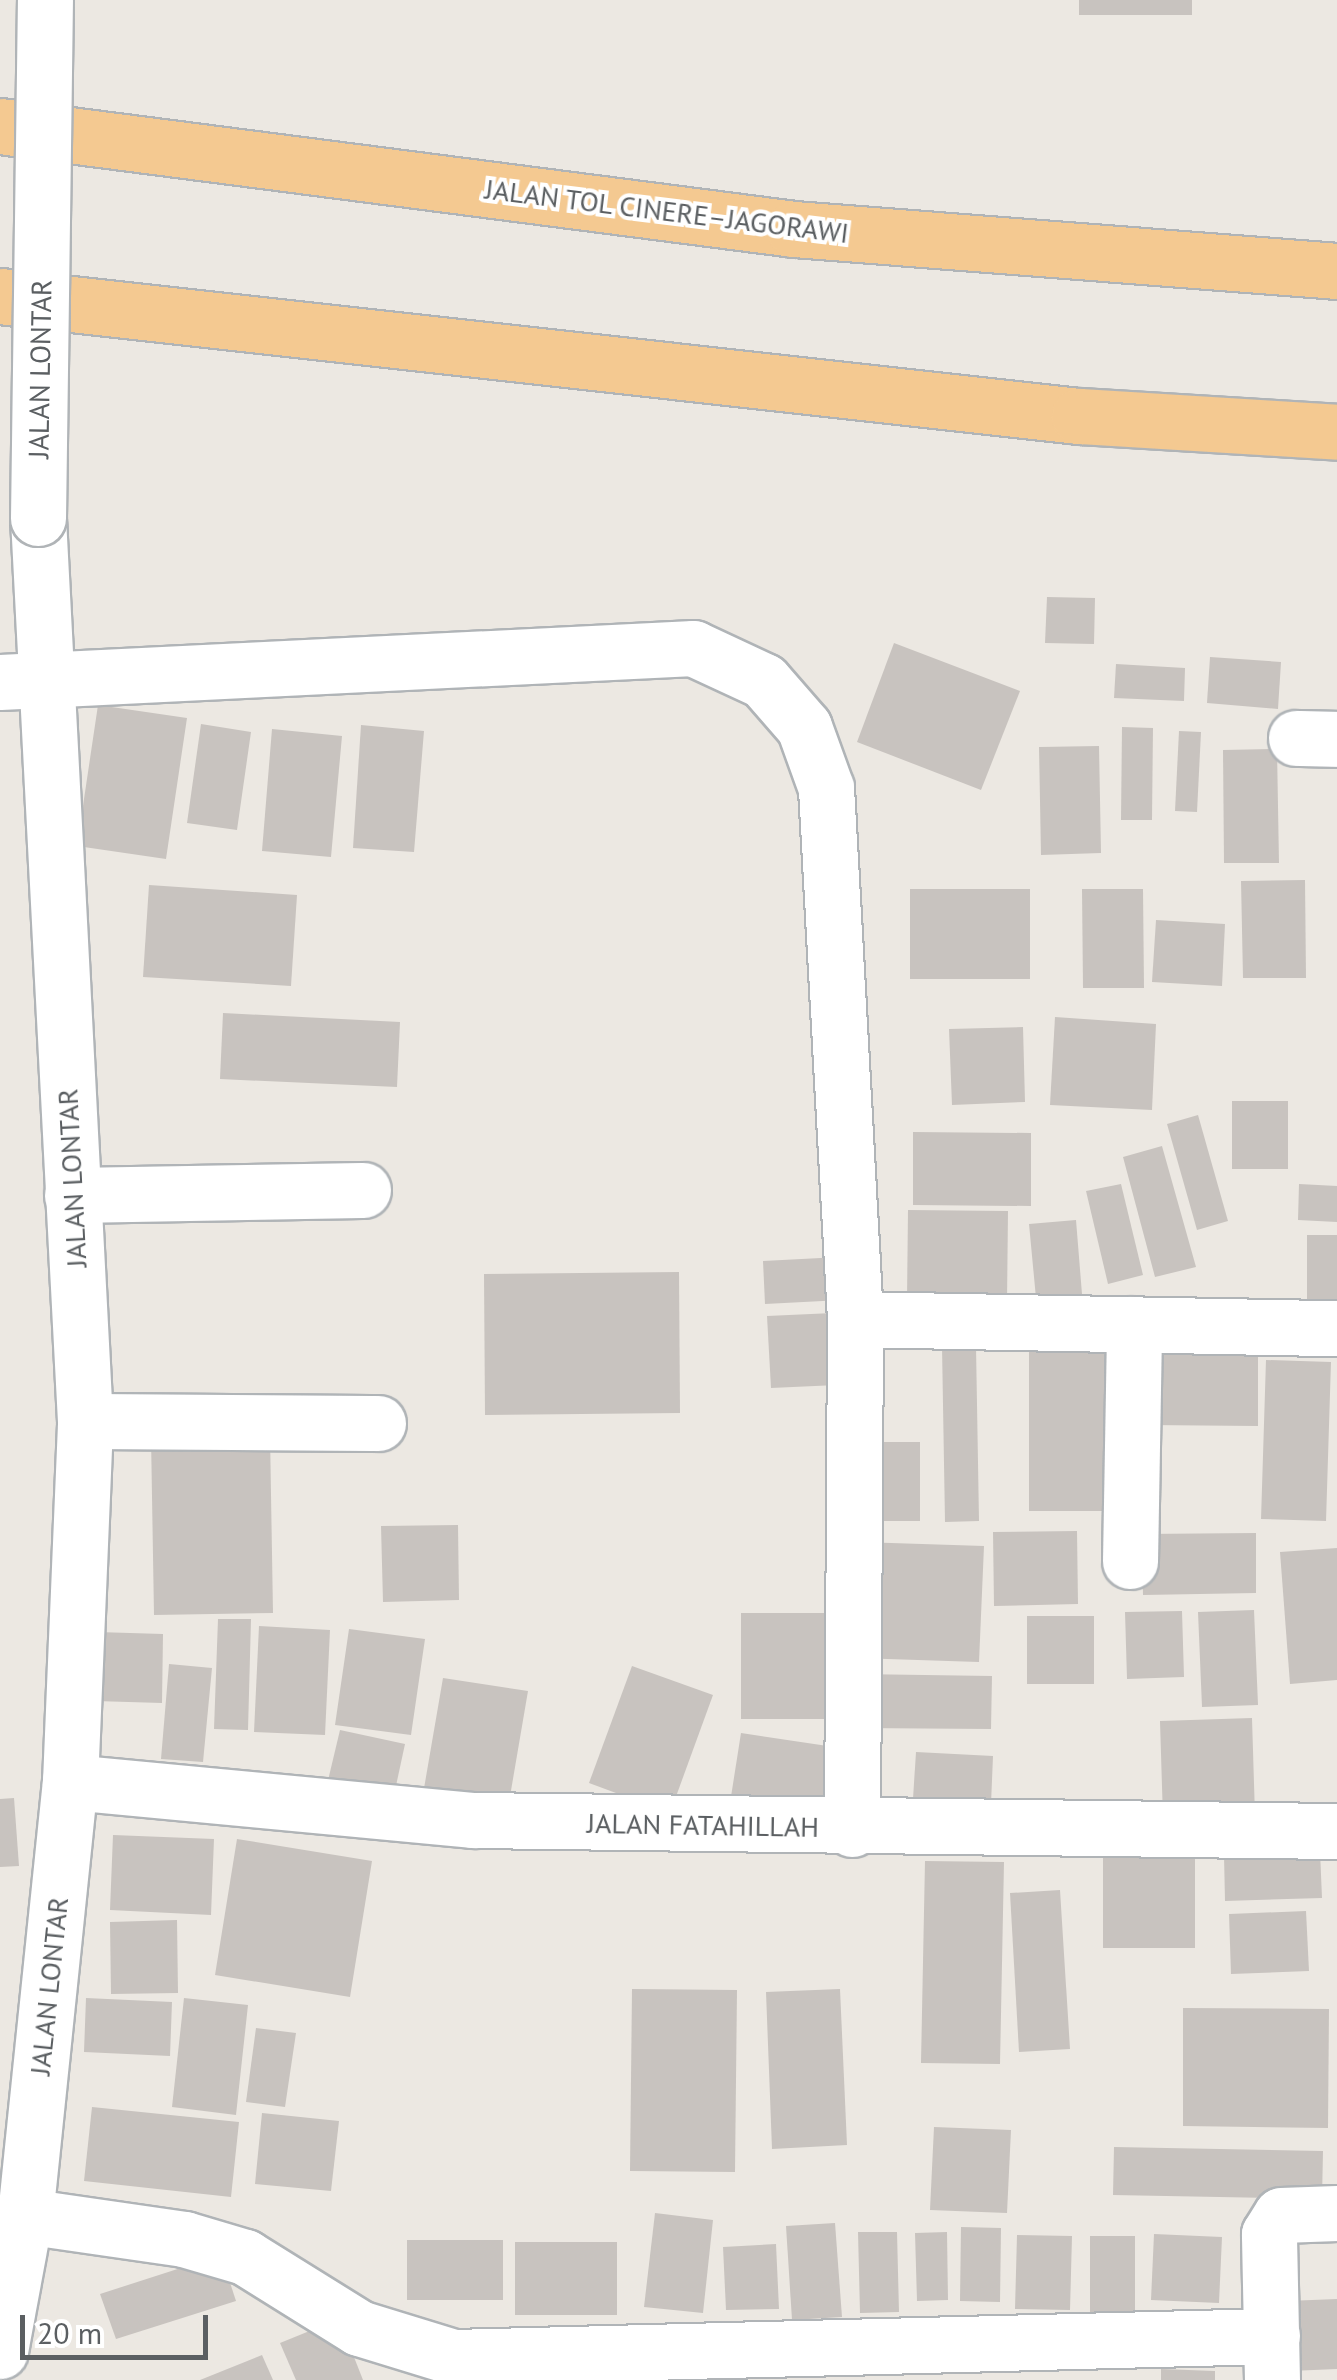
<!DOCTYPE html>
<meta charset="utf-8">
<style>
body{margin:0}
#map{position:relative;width:1337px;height:2380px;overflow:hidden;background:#ece8e2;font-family:"PT Sans",sans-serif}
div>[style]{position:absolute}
.building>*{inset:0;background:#c8c3bf}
.roads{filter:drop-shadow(2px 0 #b0b4b7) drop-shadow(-2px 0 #b0b4b7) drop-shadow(0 2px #b0b4b7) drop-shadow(0 -2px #b0b4b7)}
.minor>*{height:55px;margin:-27.5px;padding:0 27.5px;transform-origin:27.5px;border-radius:27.5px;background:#fff}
.highway>*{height:55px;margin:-27.5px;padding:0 27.5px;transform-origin:27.5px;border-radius:27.5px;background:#f4c991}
.bridges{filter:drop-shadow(2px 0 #b0b4b7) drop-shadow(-2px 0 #b0b4b7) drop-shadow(0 2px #b0b4b7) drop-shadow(0 -2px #b0b4b7)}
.minor-bridge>*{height:55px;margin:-27.5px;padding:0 27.5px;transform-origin:27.5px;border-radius:27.5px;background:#fff}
span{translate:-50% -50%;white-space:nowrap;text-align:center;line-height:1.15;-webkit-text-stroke:8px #fff;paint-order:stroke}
.street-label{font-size:28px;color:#5b5f62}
.scale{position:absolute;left:20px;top:2315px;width:188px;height:45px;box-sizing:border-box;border:5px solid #5b5f62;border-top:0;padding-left:12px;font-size:30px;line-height:35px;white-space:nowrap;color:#5b5f62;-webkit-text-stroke:8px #fff;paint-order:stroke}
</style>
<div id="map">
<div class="building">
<div style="clip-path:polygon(1079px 0,1192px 0,1192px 15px,1079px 15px)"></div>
<div style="clip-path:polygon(1047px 597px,1095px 598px,1094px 644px,1045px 643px)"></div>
<div style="clip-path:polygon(894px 643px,1020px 691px,981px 790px,857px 742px)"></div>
<div style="clip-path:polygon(1210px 657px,1281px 662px,1278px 709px,1207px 703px)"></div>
<div style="clip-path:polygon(1116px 664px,1185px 668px,1184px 701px,1114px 698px)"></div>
<div style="clip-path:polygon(98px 705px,187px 718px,166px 859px,77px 846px)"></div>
<div style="clip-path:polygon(201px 724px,251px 732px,237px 830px,187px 823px)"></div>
<div style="clip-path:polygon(361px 725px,424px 731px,414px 852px,353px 848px)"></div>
<div style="clip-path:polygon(1122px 727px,1153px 728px,1152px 820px,1121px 820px)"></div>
<div style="clip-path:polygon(272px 729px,342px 736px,331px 857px,262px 851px)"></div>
<div style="clip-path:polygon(1179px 731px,1201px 732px,1197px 812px,1175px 811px)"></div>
<div style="clip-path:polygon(1099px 746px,1101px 853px,1041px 855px,1039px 747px)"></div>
<div style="clip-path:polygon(1277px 749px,1279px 863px,1224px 863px,1223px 750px)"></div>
<div style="clip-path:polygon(1305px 880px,1306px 978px,1243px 978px,1241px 881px)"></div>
<div style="clip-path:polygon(149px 885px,297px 895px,291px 986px,143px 977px)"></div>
<div style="clip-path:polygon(910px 889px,1030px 889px,1030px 979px,910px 979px)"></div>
<div style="clip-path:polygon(1082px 889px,1143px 889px,1144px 988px,1083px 988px)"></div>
<div style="clip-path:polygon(1156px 920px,1225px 924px,1222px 986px,1152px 982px)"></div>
<div style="clip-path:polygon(223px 1013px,400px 1022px,397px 1087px,220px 1079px)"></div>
<div style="clip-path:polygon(1055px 1017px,1156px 1024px,1152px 1110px,1050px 1105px)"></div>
<div style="clip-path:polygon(1023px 1027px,1025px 1102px,952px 1105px,949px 1029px)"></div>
<div style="clip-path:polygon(1232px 1101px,1288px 1101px,1288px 1169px,1232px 1169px)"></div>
<div style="clip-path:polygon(1198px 1115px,1228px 1221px,1197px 1230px,1167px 1124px)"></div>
<div style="clip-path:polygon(913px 1132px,1031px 1133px,1031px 1206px,913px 1205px)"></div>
<div style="clip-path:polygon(1162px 1146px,1196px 1267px,1155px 1277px,1123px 1157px)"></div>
<div style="clip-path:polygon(1121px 1184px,1143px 1275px,1108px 1284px,1086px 1191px)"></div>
<div style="clip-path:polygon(1299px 1184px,1337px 1186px,1337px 1222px,1298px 1220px)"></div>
<div style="clip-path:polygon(908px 1210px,1008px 1211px,1007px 1302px,907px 1300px)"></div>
<div style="clip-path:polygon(1076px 1220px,1082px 1294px,1036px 1298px,1029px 1224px)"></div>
<div style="clip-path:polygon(1307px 1235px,1337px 1235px,1337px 1300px,1307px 1300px)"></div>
<div style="clip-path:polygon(840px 1257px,842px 1300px,765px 1304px,763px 1261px)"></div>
<div style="clip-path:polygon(679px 1272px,680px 1413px,485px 1415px,484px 1274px)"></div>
<div style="clip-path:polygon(833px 1313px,837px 1385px,771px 1388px,767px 1316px)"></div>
<div style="clip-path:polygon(1029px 1345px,1109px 1345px,1109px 1511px,1029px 1511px)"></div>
<div style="clip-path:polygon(942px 1346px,976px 1346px,979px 1521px,945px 1522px)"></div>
<div style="clip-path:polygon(1148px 1348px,1258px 1349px,1258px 1426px,1147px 1425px)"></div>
<div style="clip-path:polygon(1266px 1360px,1331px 1362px,1326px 1521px,1261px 1519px)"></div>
<div style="clip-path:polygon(270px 1434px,273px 1613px,154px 1615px,151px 1437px)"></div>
<div style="clip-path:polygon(868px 1442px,920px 1442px,920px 1521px,868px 1521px)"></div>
<div style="clip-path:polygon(458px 1525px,459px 1600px,383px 1602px,381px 1526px)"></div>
<div style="clip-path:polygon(1077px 1531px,1078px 1604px,994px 1606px,993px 1532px)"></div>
<div style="clip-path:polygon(1256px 1533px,1256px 1593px,1143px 1595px,1142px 1534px)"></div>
<div style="clip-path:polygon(860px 1542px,984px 1546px,979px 1662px,857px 1658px)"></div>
<div style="clip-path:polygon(1337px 1548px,1337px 1680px,1290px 1684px,1280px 1552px)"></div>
<div style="clip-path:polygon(1254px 1610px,1258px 1705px,1202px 1707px,1198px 1612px)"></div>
<div style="clip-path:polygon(1182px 1611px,1184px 1677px,1127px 1679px,1125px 1612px)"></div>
<div style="clip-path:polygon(741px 1613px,831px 1613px,831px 1719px,741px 1719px)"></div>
<div style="clip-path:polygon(1027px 1616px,1094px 1616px,1094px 1684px,1027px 1684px)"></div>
<div style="clip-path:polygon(218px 1619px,251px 1619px,248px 1730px,214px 1729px)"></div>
<div style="clip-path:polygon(259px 1626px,330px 1630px,325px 1735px,254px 1732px)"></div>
<div style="clip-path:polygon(349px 1629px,425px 1639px,411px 1735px,335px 1725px)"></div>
<div style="clip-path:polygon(97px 1632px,163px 1634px,162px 1703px,95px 1701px)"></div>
<div style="clip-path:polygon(169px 1664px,212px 1668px,203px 1762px,161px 1759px)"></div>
<div style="clip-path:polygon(632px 1666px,713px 1695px,670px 1813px,589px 1783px)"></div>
<div style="clip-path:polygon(857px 1674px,992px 1676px,991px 1729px,857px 1728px)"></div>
<div style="clip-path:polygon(443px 1678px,528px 1691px,507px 1814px,422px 1800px)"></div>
<div style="clip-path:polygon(1252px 1718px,1255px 1816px,1163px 1819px,1160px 1721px)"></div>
<div style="clip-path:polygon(340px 1730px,405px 1744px,391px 1809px,325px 1793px)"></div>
<div style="clip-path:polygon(741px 1733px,841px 1748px,830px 1818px,730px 1803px)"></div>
<div style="clip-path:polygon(916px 1752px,993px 1756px,991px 1804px,913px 1799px)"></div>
<div style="clip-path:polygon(14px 1798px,19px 1866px,0 1867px,0 1799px)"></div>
<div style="clip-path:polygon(113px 1835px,214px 1839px,211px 1915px,110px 1910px)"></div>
<div style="clip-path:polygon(237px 1839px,372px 1861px,350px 1997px,215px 1975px)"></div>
<div style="clip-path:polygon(1320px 1851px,1322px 1898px,1225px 1901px,1224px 1855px)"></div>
<div style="clip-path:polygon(1103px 1852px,1195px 1852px,1195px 1948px,1103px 1948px)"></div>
<div style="clip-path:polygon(925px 1861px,1004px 1862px,1000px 2064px,921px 2063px)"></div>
<div style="clip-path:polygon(1060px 1890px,1070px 2049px,1019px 2052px,1010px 1893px)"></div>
<div style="clip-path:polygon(1306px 1911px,1309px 1971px,1231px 1974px,1229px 1914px)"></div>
<div style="clip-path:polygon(177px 1920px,178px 1993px,111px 1994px,110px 1922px)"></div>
<div style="clip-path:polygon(632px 1989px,737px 1990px,735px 2172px,630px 2171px)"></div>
<div style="clip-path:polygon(840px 1989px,847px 2145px,772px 2149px,766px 1992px)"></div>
<div style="clip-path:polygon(86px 1998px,172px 2002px,170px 2056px,84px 2052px)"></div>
<div style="clip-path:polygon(184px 1998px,248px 2005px,236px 2115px,172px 2107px)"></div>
<div style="clip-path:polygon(1183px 2008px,1329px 2009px,1328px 2128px,1183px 2126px)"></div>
<div style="clip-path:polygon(256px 2028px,296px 2033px,285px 2107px,246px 2102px)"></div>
<div style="clip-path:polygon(92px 2107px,239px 2122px,231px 2197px,84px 2181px)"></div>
<div style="clip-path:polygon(262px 2113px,339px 2121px,331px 2191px,255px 2184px)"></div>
<div style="clip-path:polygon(934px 2127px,1011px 2130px,1007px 2213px,930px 2210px)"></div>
<div style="clip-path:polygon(1114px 2147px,1323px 2151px,1322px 2199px,1113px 2195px)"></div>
<div style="clip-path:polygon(655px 2213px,713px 2220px,703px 2313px,644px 2307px)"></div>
<div style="clip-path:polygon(835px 2223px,842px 2317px,792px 2320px,786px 2226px)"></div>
<div style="clip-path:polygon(961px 2227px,1001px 2228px,1000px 2302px,960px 2301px)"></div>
<div style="clip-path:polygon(858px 2232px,897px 2232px,899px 2312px,860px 2313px)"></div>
<div style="clip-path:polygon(947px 2232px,948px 2300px,917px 2301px,915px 2233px)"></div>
<div style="clip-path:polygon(1154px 2234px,1222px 2237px,1219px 2303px,1151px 2300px)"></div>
<div style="clip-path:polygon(1017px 2235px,1072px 2236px,1070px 2310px,1015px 2309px)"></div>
<div style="clip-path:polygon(1090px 2236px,1135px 2236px,1135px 2315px,1090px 2315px)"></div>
<div style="clip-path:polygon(407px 2240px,503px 2240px,503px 2300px,407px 2300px)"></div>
<div style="clip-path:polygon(515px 2242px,617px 2242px,617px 2315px,515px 2315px)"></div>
<div style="clip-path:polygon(776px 2244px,779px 2309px,726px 2310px,723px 2247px)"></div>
<div style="clip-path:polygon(221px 2255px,236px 2301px,116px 2339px,100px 2294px)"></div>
<div style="clip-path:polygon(1337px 2299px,1337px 2369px,1290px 2371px,1287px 2301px)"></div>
<div style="clip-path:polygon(339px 2319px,363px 2380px,296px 2380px,280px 2343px)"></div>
<div style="clip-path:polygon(262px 2355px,273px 2380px,200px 2380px)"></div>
<div style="clip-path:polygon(1161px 2369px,1215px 2371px,1215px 2380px,1161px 2380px)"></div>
</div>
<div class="roads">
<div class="minor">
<div style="left:0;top:682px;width:694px;rotate:-2.81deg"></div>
<div style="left:693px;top:648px;width:78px;rotate:24.9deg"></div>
<div style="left:764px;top:681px;width:61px;rotate:49deg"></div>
<div style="left:804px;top:727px;width:65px;rotate:70.2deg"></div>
<div style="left:826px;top:788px;width:532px;rotate:86.87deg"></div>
<div style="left:1296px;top:738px;width:41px;rotate:1.4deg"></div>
<div style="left:72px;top:1195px;width:291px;rotate:-1deg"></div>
<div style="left:85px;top:1421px;width:293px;rotate:0.4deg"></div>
<div style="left:1130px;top:1561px;width:237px;rotate:-89deg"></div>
<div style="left:70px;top:1782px;width:405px;rotate:5.4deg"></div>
<div style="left:473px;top:1820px;width:864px;rotate:0.73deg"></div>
<div style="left:852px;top:1829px;width:510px;rotate:-89.66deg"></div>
<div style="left:855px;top:1319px;width:482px;rotate:1.1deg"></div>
<div style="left:25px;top:2216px;width:161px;rotate:8.2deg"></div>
<div style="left:184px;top:2239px;width:64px;rotate:16.4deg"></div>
<div style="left:245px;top:2257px;width:134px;rotate:31.9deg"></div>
<div style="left:359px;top:2328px;width:98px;rotate:17.1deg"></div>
<div style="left:453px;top:2357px;width:819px;rotate:-1.47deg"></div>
<div style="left:0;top:2351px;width:137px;rotate:-79.5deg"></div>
<div style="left:25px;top:2216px;width:436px;rotate:-84.1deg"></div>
<div style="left:70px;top:1782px;width:361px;rotate:-87.6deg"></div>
<div style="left:85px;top:1421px;width:904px;rotate:-92.98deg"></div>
<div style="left:1272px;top:2380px;width:146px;rotate:-91.2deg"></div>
<div style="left:1269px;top:2234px;width:22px;rotate:-58deg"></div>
<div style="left:1281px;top:2215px;width:56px;rotate:-2deg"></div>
</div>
<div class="highway">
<div style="left:0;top:126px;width:801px;rotate:7.39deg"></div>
<div style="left:794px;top:229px;width:545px;rotate:4.42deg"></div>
<div style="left:0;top:296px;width:1086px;rotate:6.35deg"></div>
<div style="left:1079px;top:416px;width:258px;rotate:3.5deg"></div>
</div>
</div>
<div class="bridges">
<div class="minor-bridge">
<div style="left:38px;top:518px;width:518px;rotate:-89.23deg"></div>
</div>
</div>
<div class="street-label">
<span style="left:667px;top:211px;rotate:7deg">JALAN TOL CINERE–JAGORAWI</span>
<span style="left:40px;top:369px;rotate:-89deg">JALAN LONTAR</span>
<span style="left:72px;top:1178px;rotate:-93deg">JALAN LONTAR</span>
<span style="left:703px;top:1825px;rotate:1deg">JALAN FATAHILLAH</span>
<span style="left:49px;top:1986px;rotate:-84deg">JALAN LONTAR</span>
</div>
<div class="scale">20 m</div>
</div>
